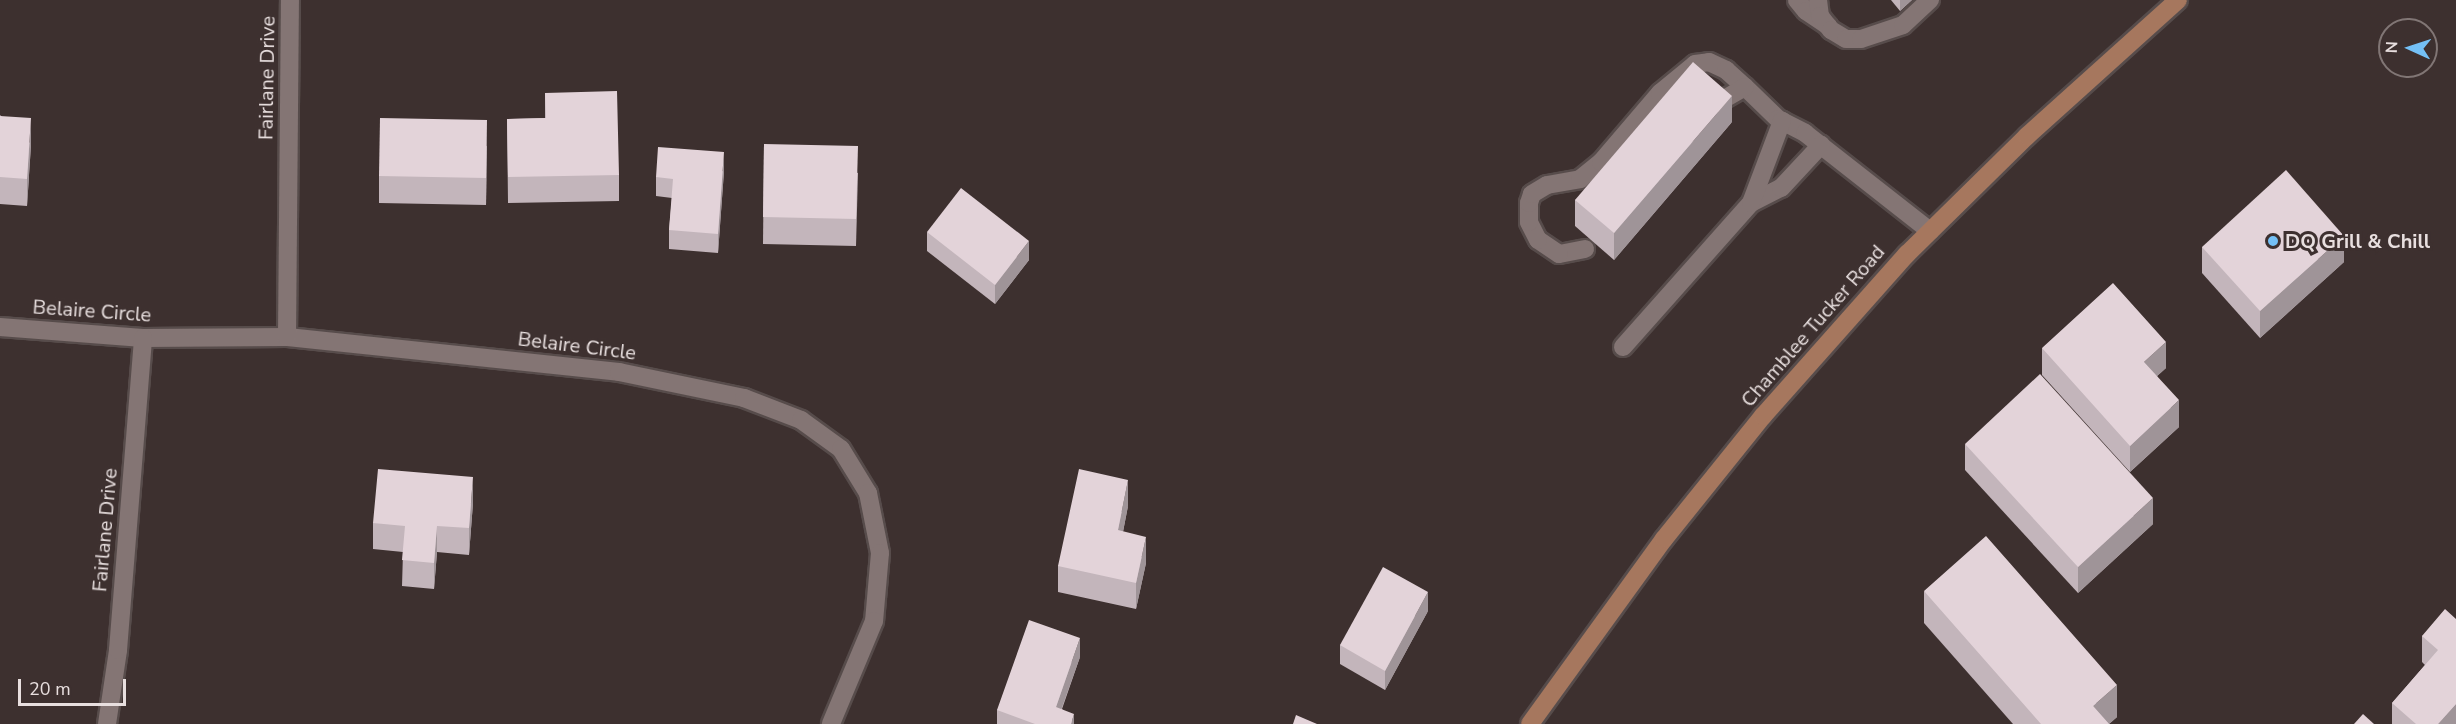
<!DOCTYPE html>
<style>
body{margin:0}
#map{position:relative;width:2456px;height:724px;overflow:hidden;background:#3d302f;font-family:"Nunito Sans",sans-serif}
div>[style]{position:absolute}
.roads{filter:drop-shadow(2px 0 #574c4b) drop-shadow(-2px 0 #574c4b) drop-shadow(0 2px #574c4b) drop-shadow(0 -2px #574c4b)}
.lane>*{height:18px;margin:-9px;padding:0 9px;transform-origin:9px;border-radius:9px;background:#847574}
.street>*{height:18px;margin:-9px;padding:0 9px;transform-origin:9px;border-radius:9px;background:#847574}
.secondary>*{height:18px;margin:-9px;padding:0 9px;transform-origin:9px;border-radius:9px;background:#a6775e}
.wall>*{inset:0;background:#c3b5bb}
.shaded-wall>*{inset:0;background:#9f9498}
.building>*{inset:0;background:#e3d3d9}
.dots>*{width:16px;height:16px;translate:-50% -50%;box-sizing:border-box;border:3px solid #3d302f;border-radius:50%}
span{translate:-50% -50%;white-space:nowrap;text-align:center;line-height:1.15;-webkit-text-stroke:6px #3d302f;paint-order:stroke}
.street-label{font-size:20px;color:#e8dfdf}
.poi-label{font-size:20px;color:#e8dfdf;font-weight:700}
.left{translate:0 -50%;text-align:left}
.north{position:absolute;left:2378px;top:18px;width:60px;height:60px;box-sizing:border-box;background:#3d302f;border:2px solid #817675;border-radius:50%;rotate:273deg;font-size:16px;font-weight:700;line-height:24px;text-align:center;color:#e8dfdf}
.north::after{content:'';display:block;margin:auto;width:21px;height:27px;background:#74c0f6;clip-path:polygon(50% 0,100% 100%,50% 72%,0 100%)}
.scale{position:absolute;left:18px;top:679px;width:108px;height:27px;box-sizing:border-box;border:3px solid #e8dfdf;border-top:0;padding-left:8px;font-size:18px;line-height:21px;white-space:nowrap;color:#e8dfdf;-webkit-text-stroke:4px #3d302f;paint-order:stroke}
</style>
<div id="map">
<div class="roads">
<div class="lane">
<div style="left:1797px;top:0;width:14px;rotate:51deg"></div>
<div style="left:1806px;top:11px;width:27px;rotate:34deg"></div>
<div style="left:1818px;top:0;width:16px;rotate:83deg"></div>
<div style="left:1820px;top:16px;width:18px;rotate:52deg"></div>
<div style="left:1831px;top:30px;width:17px;rotate:31deg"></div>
<div style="left:1846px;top:39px;width:15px"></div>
<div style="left:1861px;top:39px;width:44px;rotate:-18.4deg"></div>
<div style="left:1903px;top:25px;width:37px;rotate:-43deg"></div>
<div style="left:1745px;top:87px;width:46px;rotate:44.1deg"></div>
<div style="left:1778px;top:119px;width:30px;rotate:27deg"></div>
<div style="left:1805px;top:133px;width:159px;rotate:38.1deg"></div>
<div style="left:1751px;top:203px;width:34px;rotate:-27deg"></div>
<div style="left:1781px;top:188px;width:59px;rotate:-47.1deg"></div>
<div style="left:1585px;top:249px;width:26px;rotate:169deg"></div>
<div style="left:1559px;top:254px;width:25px;rotate:-146deg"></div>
<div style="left:1538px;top:240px;width:20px;rotate:-117deg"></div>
<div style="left:1529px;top:222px;width:19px;rotate:-90deg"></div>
<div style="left:1529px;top:203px;width:9px;rotate:-72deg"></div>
<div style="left:1532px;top:194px;width:17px;rotate:-31deg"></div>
<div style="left:1547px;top:185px;width:34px;rotate:-10deg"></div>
<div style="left:1580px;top:179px;width:27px;rotate:-39deg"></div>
<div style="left:1601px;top:162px;width:91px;rotate:-49.5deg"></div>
<div style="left:1660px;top:93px;width:45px;rotate:-39.6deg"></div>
<div style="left:1695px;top:64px;width:14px;rotate:-8deg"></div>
<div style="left:1709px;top:62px;width:19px;rotate:25deg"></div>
<div style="left:1726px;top:70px;width:25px;rotate:42deg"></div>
<div style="left:1745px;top:87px;width:32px;rotate:150deg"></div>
<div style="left:1623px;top:347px;width:193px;rotate:-48.4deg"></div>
<div style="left:1751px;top:203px;width:88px;rotate:-69.3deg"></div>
</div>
<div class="street">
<div style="left:0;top:327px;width:143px;rotate:4.4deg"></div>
<div style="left:143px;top:338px;width:144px;rotate:-0.4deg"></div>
<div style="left:287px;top:337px;width:334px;rotate:6deg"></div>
<div style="left:619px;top:372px;width:128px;rotate:11.7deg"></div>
<div style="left:744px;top:398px;width:61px;rotate:21.1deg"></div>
<div style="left:801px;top:420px;width:49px;rotate:35.9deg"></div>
<div style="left:841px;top:449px;width:52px;rotate:58.5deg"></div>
<div style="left:868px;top:493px;width:61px;rotate:78.7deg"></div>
<div style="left:880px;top:553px;width:68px;rotate:95deg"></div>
<div style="left:874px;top:621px;width:112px;rotate:112.7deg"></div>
<div style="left:287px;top:337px;width:337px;rotate:-89.5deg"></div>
<div style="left:107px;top:724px;width:75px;rotate:-81.5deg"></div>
<div style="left:118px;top:650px;width:313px;rotate:-85.4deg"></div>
</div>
<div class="secondary">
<div style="left:1530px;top:724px;width:228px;rotate:-54.1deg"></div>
<div style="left:1664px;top:539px;width:158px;rotate:-51.2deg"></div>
<div style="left:1763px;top:416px;width:217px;rotate:-48.4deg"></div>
<div style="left:1907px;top:254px;width:168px;rotate:-44.5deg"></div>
<div style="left:2027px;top:136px;width:203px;rotate:-42deg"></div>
</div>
</div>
<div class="wall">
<div style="clip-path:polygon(1891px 0,1912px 0,1900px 11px)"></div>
<div style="clip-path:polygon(545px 93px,619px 175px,619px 201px,508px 203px,507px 119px,545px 118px)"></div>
<div style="clip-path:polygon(0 115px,31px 144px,27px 206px,0 204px)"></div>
<div style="clip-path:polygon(1732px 122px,1614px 260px,1575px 226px,1575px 200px)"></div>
<div style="clip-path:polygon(764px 144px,858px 173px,856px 246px,763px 244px)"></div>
<div style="clip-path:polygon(487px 146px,486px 205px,379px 203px,379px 176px)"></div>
<div style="clip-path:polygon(724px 171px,718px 253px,669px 249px,669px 230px,672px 198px,656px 196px,656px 177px)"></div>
<div style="clip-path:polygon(927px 232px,1029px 260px,995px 304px,927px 251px)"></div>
<div style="clip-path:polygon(2202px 247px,2344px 262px,2260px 338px,2202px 273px)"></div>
<div style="clip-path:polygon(2042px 348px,2166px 368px,2157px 376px,2179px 427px,2130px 472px,2042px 375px)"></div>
<div style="clip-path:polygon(1965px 444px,2153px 524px,2078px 593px,1965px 470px)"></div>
<div style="clip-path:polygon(473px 503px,469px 555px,437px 552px,434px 589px,402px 586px,403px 552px,373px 549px,373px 523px)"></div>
<div style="clip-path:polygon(1128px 506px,1123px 532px,1146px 563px,1136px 609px,1058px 592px,1058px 566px)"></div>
<div style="clip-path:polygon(1924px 591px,2117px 717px,2109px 724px,2013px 724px,1924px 623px)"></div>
<div style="clip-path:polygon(1428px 611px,1385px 690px,1340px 664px,1340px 645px)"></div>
<div style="clip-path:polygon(2456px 619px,2456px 724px,2392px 724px,2392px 703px,2425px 665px,2422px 662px,2422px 636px)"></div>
<div style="clip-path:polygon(1080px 657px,1062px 709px,1074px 724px,997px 724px,997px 710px)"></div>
</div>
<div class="shaded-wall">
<div style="clip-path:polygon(1900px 0,1912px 0,1900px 11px)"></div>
<div style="clip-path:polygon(1732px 96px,1732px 122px,1614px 260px,1614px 233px)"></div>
<div style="clip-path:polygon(31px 118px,31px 144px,27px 206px,27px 179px)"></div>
<div style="clip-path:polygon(487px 120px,487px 146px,486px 205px,486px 178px)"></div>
<div style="clip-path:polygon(724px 152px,724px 171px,718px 253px,718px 234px)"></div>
<div style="clip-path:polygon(2344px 236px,2344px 262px,2260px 338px,2260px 311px)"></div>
<div style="clip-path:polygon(1029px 241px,1029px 260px,995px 304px,995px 285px)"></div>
<div style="clip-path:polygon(2166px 342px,2166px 368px,2144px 388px,2144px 362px)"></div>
<div style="clip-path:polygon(2179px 400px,2179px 427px,2130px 472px,2130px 446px)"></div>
<div style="clip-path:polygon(473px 477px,473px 503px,469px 555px,469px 528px)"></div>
<div style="clip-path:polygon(1128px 480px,1128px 506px,1118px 557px,1118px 530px)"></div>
<div style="clip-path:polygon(2153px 498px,2153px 524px,2078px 593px,2078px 567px)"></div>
<div style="clip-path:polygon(437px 526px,437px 552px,434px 589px,434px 563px)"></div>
<div style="clip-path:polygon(1146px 537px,1146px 563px,1136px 609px,1136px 583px)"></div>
<div style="clip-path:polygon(1428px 592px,1428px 611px,1385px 690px,1385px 671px)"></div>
<div style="clip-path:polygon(1080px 638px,1080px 657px,1056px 724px,1056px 707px)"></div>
<div style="clip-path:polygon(2117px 685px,2117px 717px,2109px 724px,2093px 706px)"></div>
<div style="clip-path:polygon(2456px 704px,2456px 724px,2438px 724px)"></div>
<div style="clip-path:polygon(1074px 714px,1074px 724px,1071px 724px)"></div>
</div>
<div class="building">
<div style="clip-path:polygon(1693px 62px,1732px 96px,1614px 233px,1575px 200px)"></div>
<div style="clip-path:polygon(617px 91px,619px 175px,508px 177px,507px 119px,546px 118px,545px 93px)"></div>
<div style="clip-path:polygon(0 116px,31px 118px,27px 179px,0 177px)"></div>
<div style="clip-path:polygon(380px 118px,487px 120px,486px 178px,379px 176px)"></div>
<div style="clip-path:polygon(764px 144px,858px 146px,856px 219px,763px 217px)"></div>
<div style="clip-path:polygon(658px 147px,724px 152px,718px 234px,669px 230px,673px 179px,656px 177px)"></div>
<div style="clip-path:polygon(2286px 170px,2344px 236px,2260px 311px,2202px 247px)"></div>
<div style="clip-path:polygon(961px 188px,1029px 241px,995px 285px,927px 232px)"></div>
<div style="clip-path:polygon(2113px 283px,2166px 342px,2144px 362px,2179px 400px,2130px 446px,2042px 348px)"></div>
<div style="clip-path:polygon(2040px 374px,2153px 498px,2078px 567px,1965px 444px)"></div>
<div style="clip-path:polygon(378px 469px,473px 477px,469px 528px,437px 526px,434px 563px,402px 560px,405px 526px,373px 523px)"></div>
<div style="clip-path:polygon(1079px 469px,1128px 480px,1118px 530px,1146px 537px,1136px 583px,1058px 566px)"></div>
<div style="clip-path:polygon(1986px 536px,2117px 685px,2093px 706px,2109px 724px,2041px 724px,1924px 591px)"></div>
<div style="clip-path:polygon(1383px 567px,1428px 592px,1385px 671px,1340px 645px)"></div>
<div style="clip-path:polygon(2445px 609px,2456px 619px,2456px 704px,2438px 724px,2416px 724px,2392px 703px,2438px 650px,2422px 636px)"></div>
<div style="clip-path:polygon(1029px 620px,1080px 638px,1056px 707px,1074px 714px,1071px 724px,1035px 724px,997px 710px)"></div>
<div style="clip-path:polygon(2363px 714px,2374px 724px,2354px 724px)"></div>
<div style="clip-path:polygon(1296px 715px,1317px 724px,1293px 724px)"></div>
</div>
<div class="dots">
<div style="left:2273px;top:241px;background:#74c0f6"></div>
</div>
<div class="street-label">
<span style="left:267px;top:78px;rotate:-89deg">Fairlane Drive</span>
<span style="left:92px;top:311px;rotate:4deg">Belaire Circle</span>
<span style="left:1813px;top:326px;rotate:-49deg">Chamblee Tucker Road</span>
<span style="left:577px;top:346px;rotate:7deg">Belaire Circle</span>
<span style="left:105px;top:530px;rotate:-85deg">Fairlane Drive</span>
</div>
<div class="poi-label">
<span class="left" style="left:2285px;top:241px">DQ Grill &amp; Chill</span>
</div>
<div class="north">N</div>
<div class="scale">20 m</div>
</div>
